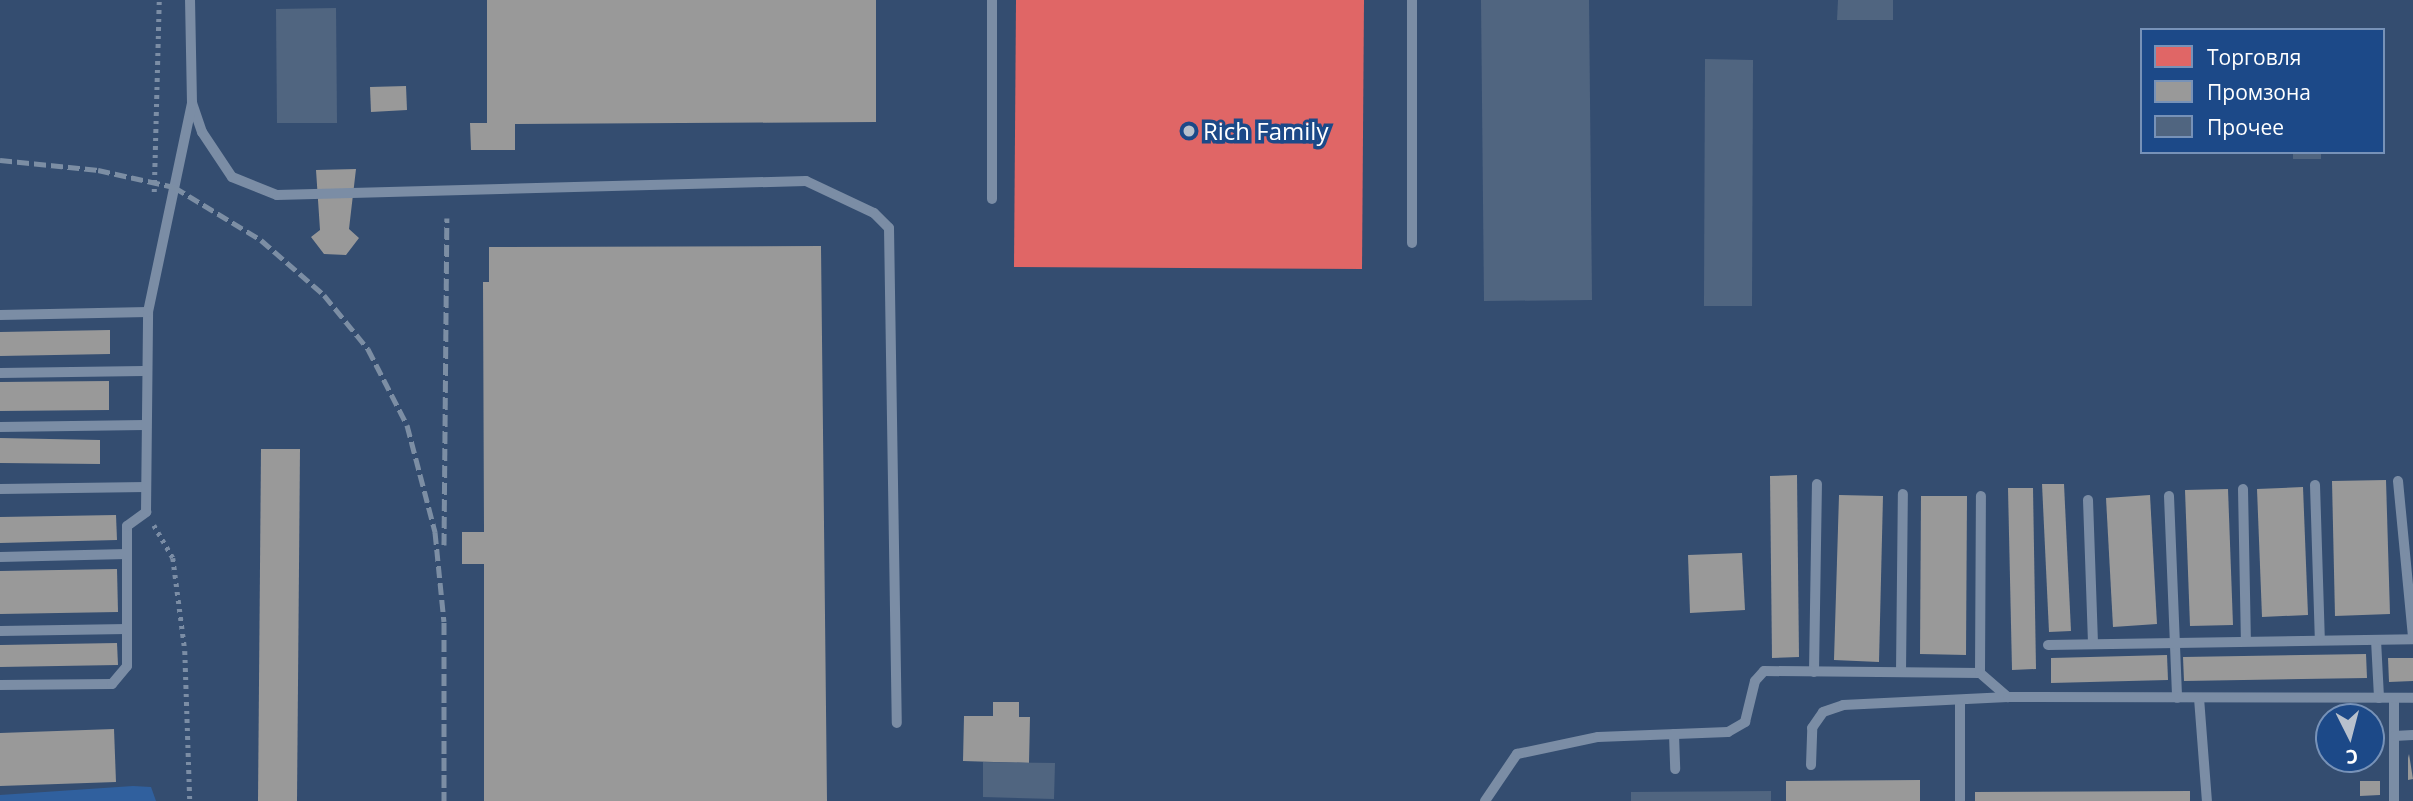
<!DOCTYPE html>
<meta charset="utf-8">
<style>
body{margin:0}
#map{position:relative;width:2413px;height:801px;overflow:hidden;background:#344d70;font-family:"Open Sans",sans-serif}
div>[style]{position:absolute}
.green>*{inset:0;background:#30609e}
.shops>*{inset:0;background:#e06666}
.industry>*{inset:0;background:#999}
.building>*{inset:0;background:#506580}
.path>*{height:4.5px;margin-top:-2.25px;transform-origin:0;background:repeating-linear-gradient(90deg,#7b8da5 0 3.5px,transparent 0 8.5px)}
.service>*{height:10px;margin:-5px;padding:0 5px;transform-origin:5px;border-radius:5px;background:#7b8da5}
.rail>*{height:5px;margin-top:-2.5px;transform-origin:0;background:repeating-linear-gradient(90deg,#7c8ea4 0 12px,transparent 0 17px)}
.dots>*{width:19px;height:19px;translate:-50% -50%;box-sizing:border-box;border:4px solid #1c4988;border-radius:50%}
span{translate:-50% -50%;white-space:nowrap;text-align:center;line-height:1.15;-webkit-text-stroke:7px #1c4988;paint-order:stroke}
.poi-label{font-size:24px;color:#fff}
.left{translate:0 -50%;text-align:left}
.legend{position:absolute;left:2140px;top:28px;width:245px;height:126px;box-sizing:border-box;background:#1c4988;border:2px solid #7792b8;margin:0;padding:9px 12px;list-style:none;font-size:21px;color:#fff}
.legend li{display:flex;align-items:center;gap:14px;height:35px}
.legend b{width:35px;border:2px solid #7792b8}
.north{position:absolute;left:2315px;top:703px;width:70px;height:70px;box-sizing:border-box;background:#1c4988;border:2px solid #7792b8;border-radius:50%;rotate:174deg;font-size:19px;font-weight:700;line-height:28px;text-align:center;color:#fff}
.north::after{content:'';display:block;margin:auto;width:24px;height:32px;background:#b8c1cd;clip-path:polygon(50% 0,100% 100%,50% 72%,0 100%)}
</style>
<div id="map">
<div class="green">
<div style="clip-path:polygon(133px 786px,151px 787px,156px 801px,0 801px,0 795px)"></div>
</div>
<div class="shops">
<div style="clip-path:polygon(1016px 0,1364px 0,1362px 269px,1014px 267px)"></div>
</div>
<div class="industry">
<div style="clip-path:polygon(487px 0,876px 0,876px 122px,515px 124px,515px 150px,471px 150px,470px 123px,487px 123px)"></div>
<div style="clip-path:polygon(406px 86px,407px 110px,371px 112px,370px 87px)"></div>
<div style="clip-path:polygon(356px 169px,349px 229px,359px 238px,346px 255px,324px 254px,311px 237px,320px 230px,316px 170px)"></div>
<div style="clip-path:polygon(821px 246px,827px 801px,484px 801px,484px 564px,462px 564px,462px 532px,484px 532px,483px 282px,489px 282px,489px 247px)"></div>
<div style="clip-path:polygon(110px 330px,110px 354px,0 356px,0 332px)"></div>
<div style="clip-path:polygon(109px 381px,109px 410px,0 411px,0 382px)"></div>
<div style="clip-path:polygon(0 438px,100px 440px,100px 464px,0 463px)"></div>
<div style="clip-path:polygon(261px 449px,300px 449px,297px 801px,258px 801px)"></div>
<div style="clip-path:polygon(1797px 475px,1799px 657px,1772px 658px,1770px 476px)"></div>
<div style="clip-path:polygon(2386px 480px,2390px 614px,2335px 616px,2332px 481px)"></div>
<div style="clip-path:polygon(2042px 484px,2064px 484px,2071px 631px,2049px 632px)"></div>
<div style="clip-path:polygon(2303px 487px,2308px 615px,2262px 617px,2257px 489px)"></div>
<div style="clip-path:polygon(2008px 488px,2033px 488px,2036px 669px,2012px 670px)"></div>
<div style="clip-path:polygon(2228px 489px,2233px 625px,2190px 626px,2185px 490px)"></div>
<div style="clip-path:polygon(1839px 495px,1883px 496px,1879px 662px,1834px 660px)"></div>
<div style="clip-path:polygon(2150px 495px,2157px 624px,2113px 627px,2106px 498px)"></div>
<div style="clip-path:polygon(1921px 496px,1967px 496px,1966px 655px,1920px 654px)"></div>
<div style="clip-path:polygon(116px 515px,117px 540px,0 543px,0 517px)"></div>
<div style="clip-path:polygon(1742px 553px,1745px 610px,1690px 613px,1688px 555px)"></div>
<div style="clip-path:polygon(117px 569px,118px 612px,0 614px,0 571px)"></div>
<div style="clip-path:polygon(117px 643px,118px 665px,0 667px,0 645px)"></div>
<div style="clip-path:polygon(2366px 654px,2367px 678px,2184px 681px,2183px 657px)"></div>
<div style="clip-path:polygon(2167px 655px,2168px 680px,2051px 683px,2051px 658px)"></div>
<div style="clip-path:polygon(2388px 658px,2413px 658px,2413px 681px,2389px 682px)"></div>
<div style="clip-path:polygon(993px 702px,1019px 702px,1019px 717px,1030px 717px,1029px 763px,963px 761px,964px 716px,993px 716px)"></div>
<div style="clip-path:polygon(114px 729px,116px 782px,0 786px,0 733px)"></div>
<div style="clip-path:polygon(2409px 754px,2413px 779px,2408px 780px,2408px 758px)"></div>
<div style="clip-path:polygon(1920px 780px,1920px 801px,1786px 801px,1786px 781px)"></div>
<div style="clip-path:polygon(2360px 781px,2380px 781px,2380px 795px,2360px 796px)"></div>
<div style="clip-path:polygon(2190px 791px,2190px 801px,1975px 801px,1975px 792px)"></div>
</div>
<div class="building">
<div style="clip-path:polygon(1481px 0,1589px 0,1592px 300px,1484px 301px)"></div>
<div style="clip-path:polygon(1838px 0,1893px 0,1893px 20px,1837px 20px)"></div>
<div style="clip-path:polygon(336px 8px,337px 123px,277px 123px,276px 9px)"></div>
<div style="clip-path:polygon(1705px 59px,1753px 60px,1752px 306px,1704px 306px)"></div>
<div style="clip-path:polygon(2293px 152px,2321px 152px,2321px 159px,2293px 159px)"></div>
<div style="clip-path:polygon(983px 762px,1055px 763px,1054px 799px,983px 797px)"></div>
<div style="clip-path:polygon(1771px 791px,1771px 801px,1631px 801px,1631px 792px)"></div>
</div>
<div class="path">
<div style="left:154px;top:192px;width:192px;rotate:-88.5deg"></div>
<div style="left:154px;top:525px;width:38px;rotate:60deg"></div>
<div style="left:173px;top:558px;width:94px;rotate:82.6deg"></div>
<div style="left:185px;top:651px;width:150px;rotate:88.1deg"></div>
</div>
<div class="service">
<div style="left:992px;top:0;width:199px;rotate:90deg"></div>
<div style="left:1412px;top:0;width:243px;rotate:90deg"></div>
<div style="left:192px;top:103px;width:31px;rotate:71deg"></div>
<div style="left:202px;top:132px;width:54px;rotate:56.3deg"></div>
<div style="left:232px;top:177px;width:48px;rotate:21.8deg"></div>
<div style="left:277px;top:195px;width:529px;rotate:-1.52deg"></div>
<div style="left:806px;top:181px;width:75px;rotate:25.2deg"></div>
<div style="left:874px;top:213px;width:21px;rotate:45deg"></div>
<div style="left:889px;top:228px;width:495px;rotate:89.1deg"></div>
<div style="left:0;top:315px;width:148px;rotate:-1.2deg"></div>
<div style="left:0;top:373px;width:144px;rotate:-0.8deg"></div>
<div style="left:0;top:427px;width:145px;rotate:-0.8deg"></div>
<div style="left:2398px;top:481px;width:156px;rotate:84.5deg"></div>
<div style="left:2315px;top:485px;width:155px;rotate:88.2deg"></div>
<div style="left:0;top:489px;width:146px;rotate:-0.8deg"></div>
<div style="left:2243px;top:489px;width:152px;rotate:88.9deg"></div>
<div style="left:2169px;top:496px;width:202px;rotate:87.7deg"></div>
<div style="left:2088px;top:500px;width:144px;rotate:88deg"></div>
<div style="left:0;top:557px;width:127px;rotate:-1.4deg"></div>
<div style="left:0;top:631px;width:127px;rotate:-0.9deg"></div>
<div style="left:2376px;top:640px;width:58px;rotate:87deg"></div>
<div style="left:2048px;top:645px;width:365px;rotate:-0.9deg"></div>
<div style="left:1814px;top:672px;width:188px;rotate:-89.1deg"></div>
<div style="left:1901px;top:672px;width:178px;rotate:-89.4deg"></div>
<div style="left:1980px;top:673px;width:177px;rotate:-89.7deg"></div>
<div style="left:0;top:685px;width:112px;rotate:-0.5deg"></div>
<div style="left:112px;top:684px;width:23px;rotate:-50deg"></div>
<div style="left:127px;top:666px;width:140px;rotate:-90deg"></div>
<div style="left:127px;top:526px;width:24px;rotate:-36deg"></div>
<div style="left:146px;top:512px;width:200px;rotate:-89.4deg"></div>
<div style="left:148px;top:312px;width:214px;rotate:-78.1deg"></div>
<div style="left:192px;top:103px;width:103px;rotate:-91.1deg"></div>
<div style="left:2199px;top:698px;width:103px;rotate:85.6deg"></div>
<div style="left:2394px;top:698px;width:103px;rotate:90deg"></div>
<div style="left:1960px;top:701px;width:100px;rotate:90deg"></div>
<div style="left:1674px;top:734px;width:35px;rotate:88deg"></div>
<div style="left:2394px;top:736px;width:19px;rotate:-3deg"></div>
<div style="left:1811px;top:765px;width:37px;rotate:-88deg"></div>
<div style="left:1812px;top:728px;width:19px;rotate:-55deg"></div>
<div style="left:1823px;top:712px;width:21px;rotate:-19deg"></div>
<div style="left:1843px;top:705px;width:165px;rotate:-2.8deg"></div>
<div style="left:1485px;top:801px;width:57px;rotate:-55.8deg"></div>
<div style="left:1517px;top:754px;width:83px;rotate:-11.9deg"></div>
<div style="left:1598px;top:737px;width:130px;rotate:-2.2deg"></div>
<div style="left:1728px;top:732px;width:20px;rotate:-30deg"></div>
<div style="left:1745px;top:722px;width:42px;rotate:-76.3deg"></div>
<div style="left:1755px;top:681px;width:13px;rotate:-48deg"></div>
<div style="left:1764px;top:671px;width:216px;rotate:0.5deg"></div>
<div style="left:1980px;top:673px;width:37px;rotate:41deg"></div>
<div style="left:2008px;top:697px;width:405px;rotate:0.1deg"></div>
</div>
<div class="rail">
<div style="left:0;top:160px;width:99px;rotate:5.8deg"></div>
<div style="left:98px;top:170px;width:78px;rotate:12.6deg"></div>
<div style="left:174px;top:187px;width:102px;rotate:31.3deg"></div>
<div style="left:261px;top:240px;width:84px;rotate:41.1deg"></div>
<div style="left:324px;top:295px;width:70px;rotate:50.8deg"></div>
<div style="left:368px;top:349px;width:85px;rotate:62.8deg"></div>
<div style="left:407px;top:425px;width:111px;rotate:75.3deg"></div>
<div style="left:435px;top:532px;width:90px;rotate:84.3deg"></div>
<div style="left:444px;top:622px;width:179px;rotate:90deg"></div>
<div style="left:444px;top:545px;width:327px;rotate:-89.5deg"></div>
</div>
<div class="dots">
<div style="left:1189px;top:131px;background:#b8c1cd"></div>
</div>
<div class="poi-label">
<span class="left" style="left:1203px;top:131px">Rich Family</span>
</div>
<ul class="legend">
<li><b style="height:19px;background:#e06666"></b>Торговля</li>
<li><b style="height:19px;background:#999"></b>Промзона</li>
<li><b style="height:19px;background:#506580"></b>Прочее</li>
</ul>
<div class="north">С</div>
</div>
